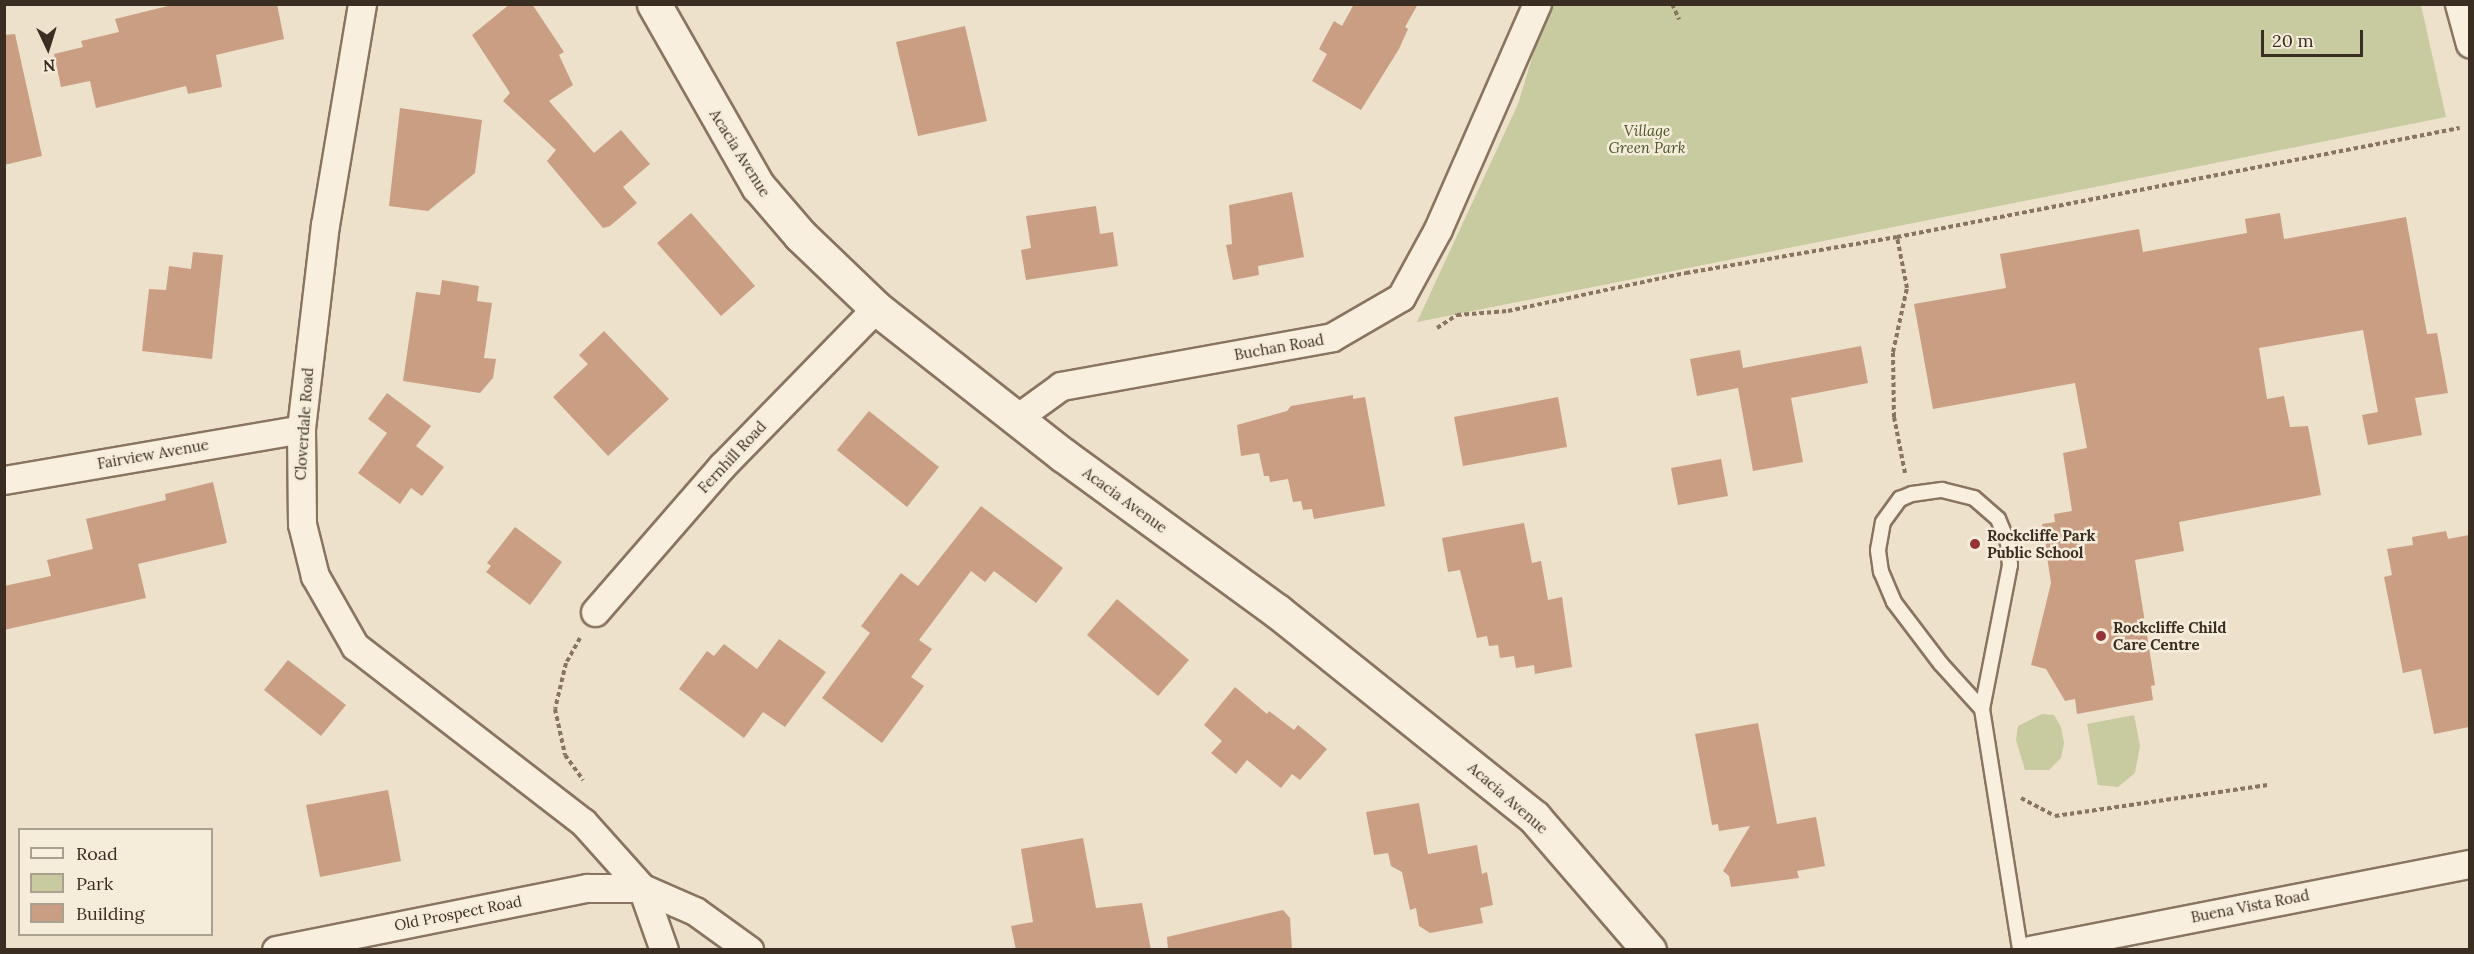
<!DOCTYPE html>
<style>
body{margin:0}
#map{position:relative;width:2474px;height:954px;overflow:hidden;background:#ede1cb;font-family:Lora,serif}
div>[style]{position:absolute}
.green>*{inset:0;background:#c7cb9f}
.building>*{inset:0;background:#c99e83}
.path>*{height:4px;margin-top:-2px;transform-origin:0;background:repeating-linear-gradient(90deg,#89745f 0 4.5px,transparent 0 7.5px)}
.roads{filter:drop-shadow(2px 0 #89745f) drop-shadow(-2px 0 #89745f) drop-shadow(0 2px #89745f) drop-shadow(0 -2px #89745f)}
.service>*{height:14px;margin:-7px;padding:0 7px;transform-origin:7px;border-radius:7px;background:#f8efde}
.minor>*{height:27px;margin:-13.5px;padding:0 13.5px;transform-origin:13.5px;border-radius:13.5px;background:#f8efde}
.tertiary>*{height:33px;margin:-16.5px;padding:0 16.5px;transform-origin:16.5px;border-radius:16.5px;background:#f8efde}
.dots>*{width:16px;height:16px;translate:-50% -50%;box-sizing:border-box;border:3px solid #f5ecda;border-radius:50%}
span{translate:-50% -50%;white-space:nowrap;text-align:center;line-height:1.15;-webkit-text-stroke:5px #f5ecda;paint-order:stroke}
.park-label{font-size:15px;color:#4c562a;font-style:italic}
.street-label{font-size:15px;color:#3a2d22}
.poi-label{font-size:15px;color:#3a2d22;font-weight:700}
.left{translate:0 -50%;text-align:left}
.frame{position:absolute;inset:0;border:6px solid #3a2d22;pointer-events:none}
.legend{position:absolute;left:18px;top:828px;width:195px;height:108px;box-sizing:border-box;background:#f5ecda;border:2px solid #aaa090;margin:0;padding:8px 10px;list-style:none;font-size:18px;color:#3a2d22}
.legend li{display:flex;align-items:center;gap:12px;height:30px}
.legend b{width:30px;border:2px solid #aaa090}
.north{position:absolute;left:18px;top:18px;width:60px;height:60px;-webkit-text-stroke:4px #f5ecda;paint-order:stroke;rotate:176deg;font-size:16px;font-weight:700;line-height:24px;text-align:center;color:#3a2d22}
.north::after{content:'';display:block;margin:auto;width:21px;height:27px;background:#3a2d22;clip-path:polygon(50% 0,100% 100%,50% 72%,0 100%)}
.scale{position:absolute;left:2261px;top:30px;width:102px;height:27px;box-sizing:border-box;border:3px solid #3a2d22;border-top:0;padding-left:8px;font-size:18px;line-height:21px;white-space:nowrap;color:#3a2d22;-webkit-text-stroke:4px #f5ecda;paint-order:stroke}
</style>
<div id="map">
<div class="green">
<div style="clip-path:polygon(1548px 5px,2421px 5px,2446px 117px,1417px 322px,1518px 104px)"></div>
<div style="clip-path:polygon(2042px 714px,2054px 715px,2061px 727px,2064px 743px,2061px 758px,2049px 770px,2025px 770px,2016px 740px,2018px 726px)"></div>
<div style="clip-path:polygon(2134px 715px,2140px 746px,2135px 773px,2118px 787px,2098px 785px,2087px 724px)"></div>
</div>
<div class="building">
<div style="clip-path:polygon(176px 4px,277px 4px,284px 39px,216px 55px,222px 87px,188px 94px,186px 86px,96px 108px,90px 81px,61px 87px,54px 54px,83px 47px,81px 41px,119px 32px,115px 19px)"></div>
<div style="clip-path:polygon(510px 4px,532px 4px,564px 52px,559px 55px,573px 85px,549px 101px,594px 153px,621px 130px,650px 164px,623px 187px,637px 203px,610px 226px,603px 228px,547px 161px,556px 150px,503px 101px,510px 93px,472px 35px)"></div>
<div style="clip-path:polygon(1354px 4px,1418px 4px,1405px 27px,1408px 29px,1399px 49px,1361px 110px,1312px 81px,1327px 54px,1319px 49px,1334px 21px,1342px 26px)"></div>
<div style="clip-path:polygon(965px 26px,987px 121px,918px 136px,896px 42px)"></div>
<div style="clip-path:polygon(15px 34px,42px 156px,4px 165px,4px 35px)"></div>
<div style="clip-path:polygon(400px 108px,482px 120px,475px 173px,428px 211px,389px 206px)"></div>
<div style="clip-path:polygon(1292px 192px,1304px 257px,1258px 266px,1259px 275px,1233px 280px,1226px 245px,1232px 244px,1229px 205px)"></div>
<div style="clip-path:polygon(1096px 206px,1100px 234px,1113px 232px,1118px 266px,1026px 280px,1021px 250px,1031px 248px,1026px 216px)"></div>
<div style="clip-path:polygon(691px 213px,755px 286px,721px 316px,657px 243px)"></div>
<div style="clip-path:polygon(2280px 213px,2284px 239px,2406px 217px,2427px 334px,2437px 333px,2448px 393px,2415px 398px,2422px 435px,2368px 445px,2362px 415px,2378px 412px,2363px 330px,2259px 348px,2267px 399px,2284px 396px,2290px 427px,2308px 426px,2321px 495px,2179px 522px,2184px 551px,2135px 560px,2155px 685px,2151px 686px,2153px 700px,2077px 714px,2075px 699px,2065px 701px,2046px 669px,2031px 665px,2051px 583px,2042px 524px,2055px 522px,2054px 514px,2072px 511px,2063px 453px,2087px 448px,2075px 383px,1933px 409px,1914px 304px,2006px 288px,2000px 254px,2139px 229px,2143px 252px,2247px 233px,2245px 219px)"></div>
<div style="clip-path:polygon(193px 252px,223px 255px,212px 359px,142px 351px,149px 289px,166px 290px,169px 266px,191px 269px)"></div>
<div style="clip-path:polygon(442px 280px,479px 286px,477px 301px,492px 303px,484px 358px,496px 359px,493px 378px,480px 393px,403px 381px,416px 292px,440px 295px)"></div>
<div style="clip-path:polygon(604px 331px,669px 399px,608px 456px,553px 397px,588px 364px,579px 355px)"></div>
<div style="clip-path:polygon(1861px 346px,1868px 383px,1791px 398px,1803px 462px,1753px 471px,1738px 388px,1697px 396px,1690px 359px,1740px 350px,1743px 368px)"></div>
<div style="clip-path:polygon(387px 393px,431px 426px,416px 446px,444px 467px,422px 496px,411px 488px,400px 504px,358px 473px,387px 433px,368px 419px)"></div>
<div style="clip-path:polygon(1353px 395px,1353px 399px,1365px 397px,1385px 506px,1314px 519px,1312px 509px,1303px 510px,1301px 501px,1293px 502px,1288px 479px,1270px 482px,1269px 476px,1264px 476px,1259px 453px,1241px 456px,1237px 425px,1287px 411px,1291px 406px)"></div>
<div style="clip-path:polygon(1558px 397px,1567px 447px,1463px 466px,1454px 417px)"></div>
<div style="clip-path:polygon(869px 411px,939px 467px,907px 507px,837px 450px)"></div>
<div style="clip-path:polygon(1721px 459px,1728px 496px,1678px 505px,1671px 468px)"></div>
<div style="clip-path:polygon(213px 482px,227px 543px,138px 564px,146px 598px,4px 630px,4px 586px,51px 576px,47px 560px,93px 549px,86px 519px,166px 500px,165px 494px)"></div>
<div style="clip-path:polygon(981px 506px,1063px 568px,1036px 603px,994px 571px,985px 582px,971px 571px,919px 640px,932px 649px,911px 677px,924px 686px,882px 743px,822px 698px,870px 633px,861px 626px,901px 573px,918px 586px)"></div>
<div style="clip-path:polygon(1524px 523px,1532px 563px,1541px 561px,1548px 600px,1562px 597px,1572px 667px,1535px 674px,1534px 665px,1516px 668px,1514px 656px,1500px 658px,1498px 645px,1489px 646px,1487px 636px,1477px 638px,1460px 570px,1448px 572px,1442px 538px)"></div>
<div style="clip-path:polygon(515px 527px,562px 562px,530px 605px,486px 572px,491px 566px,487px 563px)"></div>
<div style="clip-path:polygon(2446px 531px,2448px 539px,2469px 535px,2469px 727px,2434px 734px,2421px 669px,2403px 673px,2384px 577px,2392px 575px,2387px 549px,2413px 545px,2412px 537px)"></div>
<div style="clip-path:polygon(1117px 599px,1189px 660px,1158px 696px,1087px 635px)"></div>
<div style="clip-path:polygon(779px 639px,826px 672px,785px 727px,763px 712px,744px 738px,679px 689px,707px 651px,714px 656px,724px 644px,757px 669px)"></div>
<div style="clip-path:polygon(288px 660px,346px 705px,321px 736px,264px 690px)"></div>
<div style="clip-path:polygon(1235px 687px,1267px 714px,1269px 711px,1294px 730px,1298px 725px,1327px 749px,1300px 780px,1292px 774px,1281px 788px,1247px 760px,1236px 774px,1211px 753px,1222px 741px,1204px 725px)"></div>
<div style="clip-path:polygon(1758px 723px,1777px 824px,1816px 817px,1825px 866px,1797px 871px,1799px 878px,1731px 887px,1729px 876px,1723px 871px,1750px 826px,1719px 831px,1718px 824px,1712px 825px,1695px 734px)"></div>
<div style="clip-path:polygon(388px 790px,401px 861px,320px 877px,306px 805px)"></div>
<div style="clip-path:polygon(1419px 803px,1428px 854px,1477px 845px,1482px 874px,1487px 872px,1493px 905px,1480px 908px,1483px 923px,1430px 933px,1419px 926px,1416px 908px,1410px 910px,1402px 872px,1391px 866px,1388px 853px,1374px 855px,1366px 812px)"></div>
<div style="clip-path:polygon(1083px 838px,1096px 908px,1142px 903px,1151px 950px,1016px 950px,1011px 926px,1033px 922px,1021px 849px)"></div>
<div style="clip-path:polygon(1283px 910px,1290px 918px,1292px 950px,1168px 950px,1167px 937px)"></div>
</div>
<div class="path">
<div style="left:1672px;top:4px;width:17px;rotate:65deg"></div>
<div style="left:1437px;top:328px;width:24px;rotate:-33deg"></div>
<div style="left:1457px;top:315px;width:51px;rotate:-4.5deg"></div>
<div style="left:1508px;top:311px;width:182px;rotate:-12.1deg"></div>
<div style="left:1686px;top:273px;width:214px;rotate:-9.7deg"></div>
<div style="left:1905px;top:473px;width:57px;rotate:-101.1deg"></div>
<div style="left:1894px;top:417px;width:65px;rotate:-90.9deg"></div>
<div style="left:1893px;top:352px;width:66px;rotate:-77.7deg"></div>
<div style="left:1907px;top:288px;width:52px;rotate:-101.1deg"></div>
<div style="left:1897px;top:237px;width:573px;rotate:-10.96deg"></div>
<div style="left:580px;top:638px;width:29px;rotate:119deg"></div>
<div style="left:566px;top:663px;width:47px;rotate:103.4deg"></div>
<div style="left:555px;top:709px;width:47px;rotate:77.7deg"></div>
<div style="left:565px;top:755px;width:31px;rotate:54deg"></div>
<div style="left:2021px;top:798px;width:38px;rotate:28deg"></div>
<div style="left:2055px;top:816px;width:215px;rotate:-8.3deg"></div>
</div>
<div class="roads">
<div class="service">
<div style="left:1982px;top:709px;width:61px;rotate:-132.3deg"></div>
<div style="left:1941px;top:664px;width:78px;rotate:-127.2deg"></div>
<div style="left:1894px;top:602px;width:33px;rotate:-113deg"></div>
<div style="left:1881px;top:572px;width:22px;rotate:-98deg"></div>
<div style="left:1878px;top:550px;width:28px;rotate:-80deg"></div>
<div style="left:1883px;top:522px;width:29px;rotate:-54deg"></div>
<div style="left:1900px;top:499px;width:13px;rotate:-23deg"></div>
<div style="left:1912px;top:494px;width:30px;rotate:-8deg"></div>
<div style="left:1942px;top:490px;width:33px;rotate:14deg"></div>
<div style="left:1974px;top:498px;width:32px;rotate:41deg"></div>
<div style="left:1998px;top:519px;width:26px;rotate:67deg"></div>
<div style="left:2008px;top:543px;width:22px;rotate:85deg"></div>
<div style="left:2010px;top:565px;width:147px;rotate:101deg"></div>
<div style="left:1982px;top:709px;width:244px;rotate:81deg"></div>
</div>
<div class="minor">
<div style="left:362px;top:4px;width:223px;rotate:99.5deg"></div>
<div style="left:325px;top:224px;width:206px;rotate:96.7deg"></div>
<div style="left:301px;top:429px;width:95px;rotate:89.4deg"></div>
<div style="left:302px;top:524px;width:54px;rotate:76deg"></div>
<div style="left:315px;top:576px;width:81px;rotate:60.3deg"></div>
<div style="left:355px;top:646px;width:288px;rotate:37.7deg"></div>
<div style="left:583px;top:822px;width:89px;rotate:48.2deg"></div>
<div style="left:642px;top:888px;width:66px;rotate:70.5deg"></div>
<div style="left:2459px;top:4px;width:41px;rotate:74.6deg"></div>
<div style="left:1017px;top:418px;width:54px;rotate:-36deg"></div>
<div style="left:1061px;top:386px;width:275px;rotate:-10.2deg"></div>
<div style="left:1332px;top:337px;width:80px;rotate:-30.1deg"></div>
<div style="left:1401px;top:297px;width:77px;rotate:-61.4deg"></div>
<div style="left:1438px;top:229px;width:246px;rotate:-66.3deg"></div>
<div style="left:4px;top:480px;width:301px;rotate:-9.7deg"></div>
<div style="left:595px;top:612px;width:194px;rotate:-49deg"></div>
<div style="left:722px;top:466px;width:221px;rotate:-45.7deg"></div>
<div style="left:276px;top:950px;width:317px;rotate:-11.3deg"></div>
<div style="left:587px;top:888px;width:55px"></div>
<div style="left:642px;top:888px;width:58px;rotate:23.5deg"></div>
<div style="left:695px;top:911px;width:67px;rotate:35.8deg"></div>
<div style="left:2030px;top:950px;width:448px;rotate:-11.1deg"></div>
</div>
<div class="tertiary">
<div style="left:654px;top:4px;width:210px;rotate:60.3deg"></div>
<div style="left:758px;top:186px;width:65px;rotate:49.4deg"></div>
<div style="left:800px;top:235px;width:105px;rotate:43.8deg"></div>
<div style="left:876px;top:308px;width:238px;rotate:38.2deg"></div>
<div style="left:1063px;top:455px;width:265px;rotate:36.1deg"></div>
<div style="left:1277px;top:611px;width:329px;rotate:38.7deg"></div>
<div style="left:1534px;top:817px;width:176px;rotate:49.2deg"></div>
</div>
</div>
<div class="dots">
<div style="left:1975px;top:544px;background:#953337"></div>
<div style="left:2101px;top:636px;background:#953337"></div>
</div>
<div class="park-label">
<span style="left:1647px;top:139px">Village<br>Green Park</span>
</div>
<div class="street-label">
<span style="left:740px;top:153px;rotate:58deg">Acacia Avenue</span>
<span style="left:1279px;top:347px;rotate:-10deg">Buchan Road</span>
<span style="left:304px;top:424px;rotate:-86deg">Cloverdale Road</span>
<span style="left:153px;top:454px;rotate:-10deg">Fairview Avenue</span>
<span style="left:732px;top:457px;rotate:-47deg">Fernhill Road</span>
<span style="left:1125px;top:500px;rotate:36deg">Acacia Avenue</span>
<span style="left:1508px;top:798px;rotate:41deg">Acacia Avenue</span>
<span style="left:2250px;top:906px;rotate:-11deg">Buena Vista Road</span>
<span style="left:458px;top:913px;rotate:-11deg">Old Prospect Road</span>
</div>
<div class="poi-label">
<span class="left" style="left:1987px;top:544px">Rockcliffe Park<br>Public School</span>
<span class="left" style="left:2113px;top:636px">Rockcliffe Child<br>Care Centre</span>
</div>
<div class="frame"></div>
<ul class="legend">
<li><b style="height:8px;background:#f8efde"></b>Road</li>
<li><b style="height:16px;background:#c7cb9f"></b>Park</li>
<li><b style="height:16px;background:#c99e83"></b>Building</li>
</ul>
<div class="north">N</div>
<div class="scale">20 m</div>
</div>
